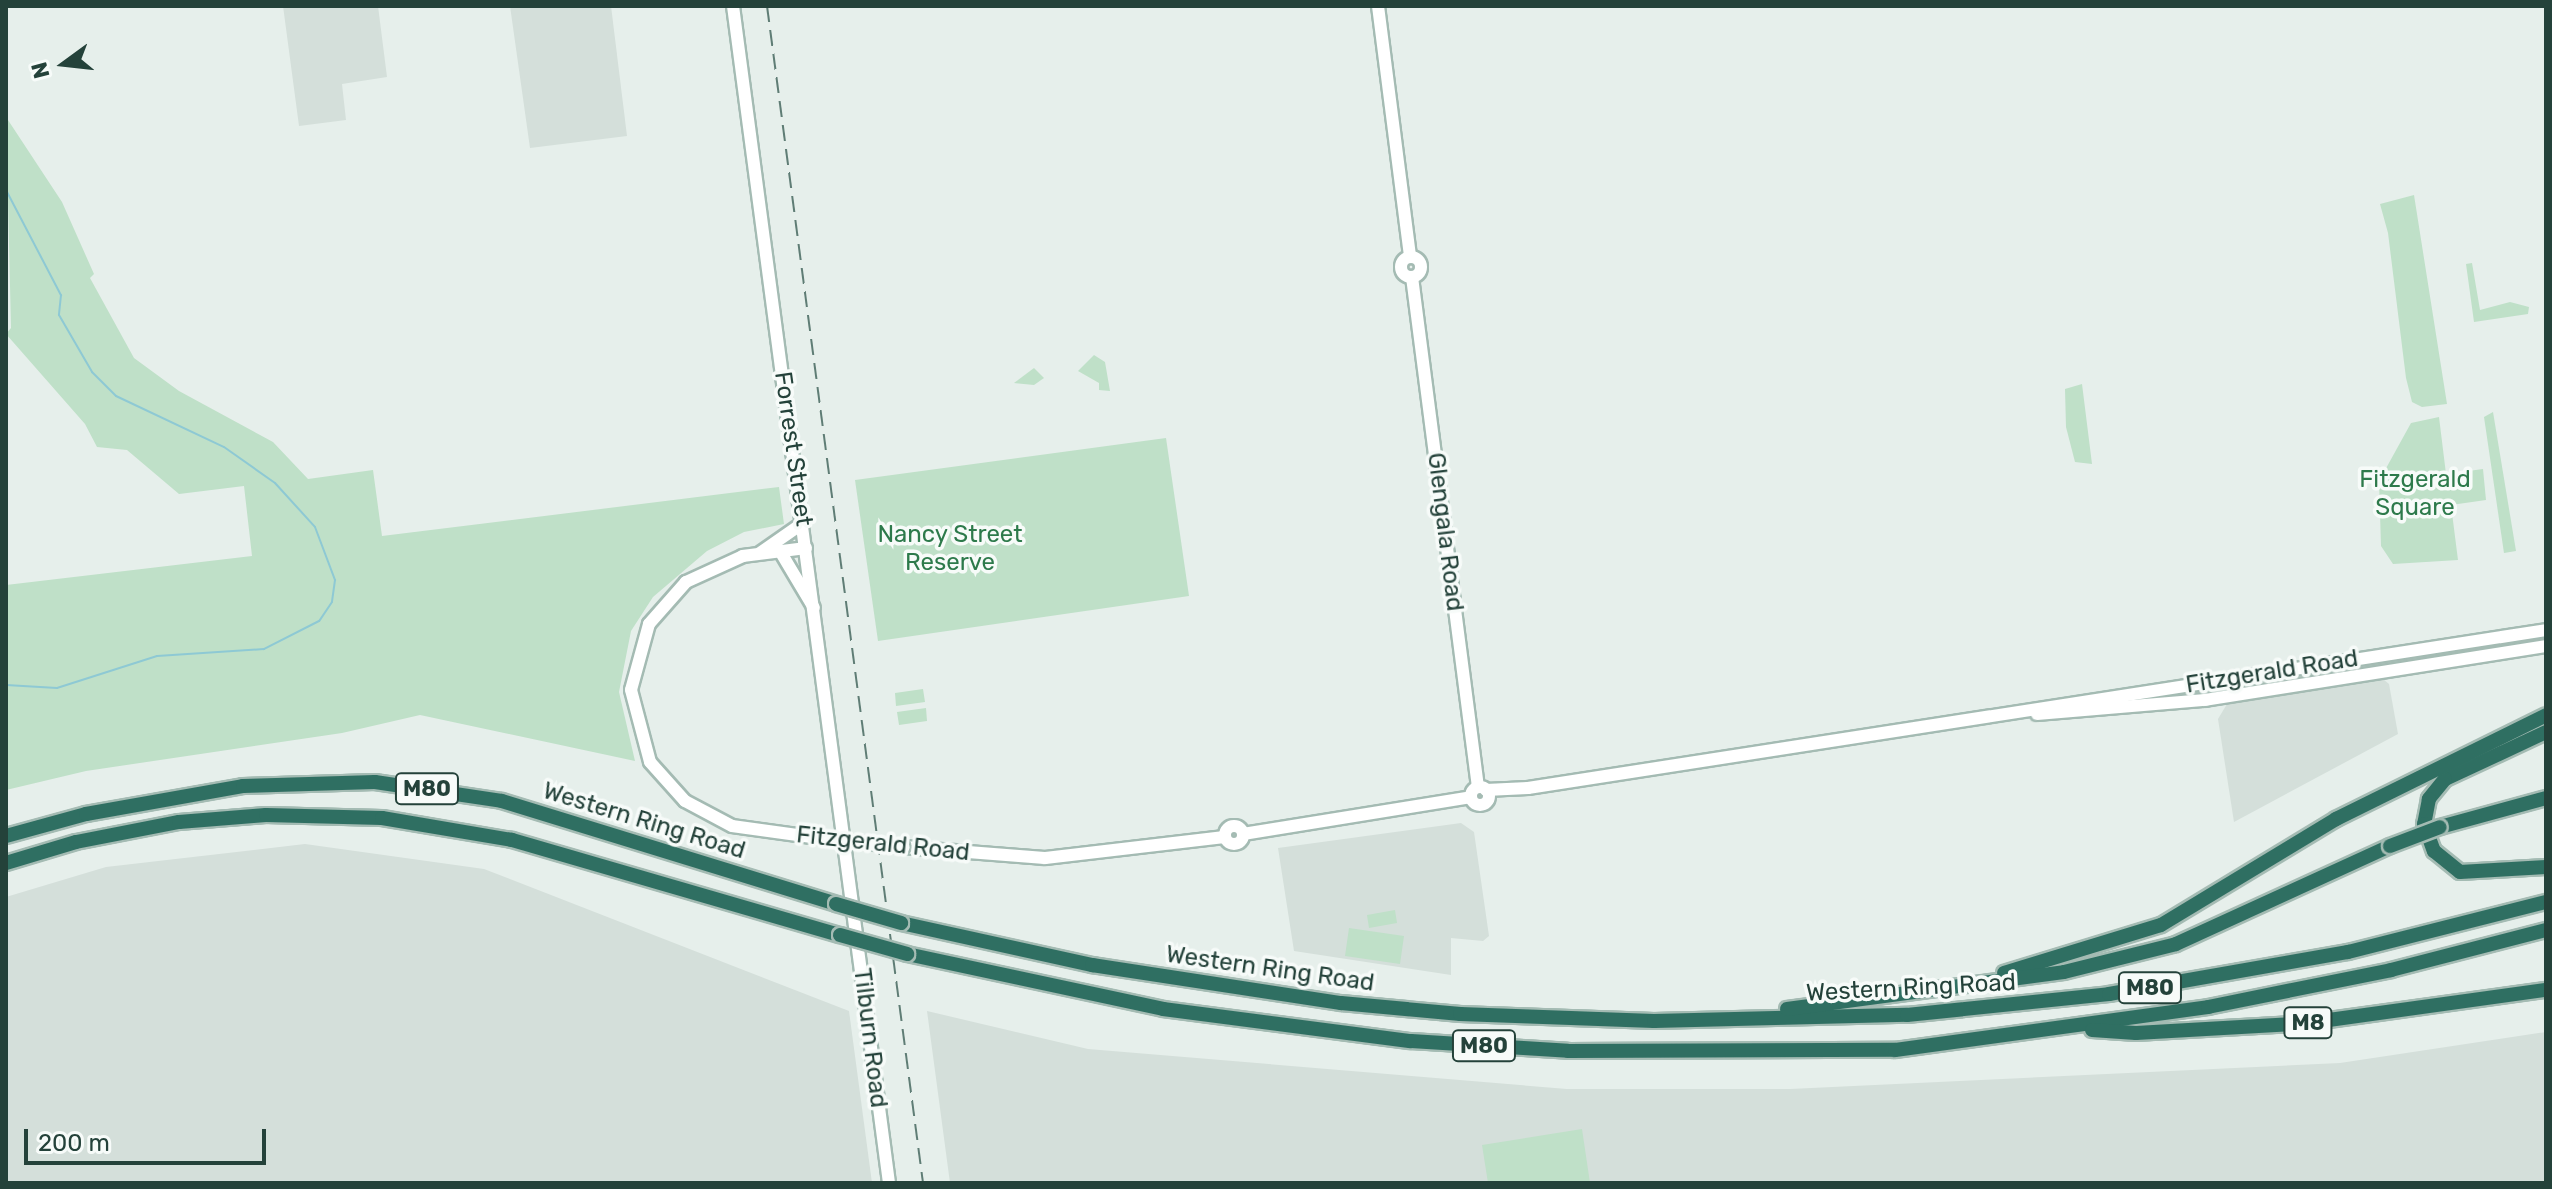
<!DOCTYPE html>
<style>
body{margin:0}
#map{position:relative;width:2552px;height:1189px;overflow:hidden;background:#e6efeb;font-family:Rubik,sans-serif}
div>[style]{position:absolute}
.built>*{inset:0;background:#d4dfda}
.green>*{inset:0;background:#bfe0c8}
.stream>*{height:2px;margin:-1px;padding:0 1px;transform-origin:1px;border-radius:1px;background:#8ec9d4}
.roads{filter:drop-shadow(2px 0 #a4bbb3) drop-shadow(-2px 0 #a4bbb3) drop-shadow(0 2px #a4bbb3) drop-shadow(0 -2px #a4bbb3)}
.secondary>*{height:12px;margin:-6px;padding:0 6px;transform-origin:6px;border-radius:6px;background:#fff}
.secondary>.ring{margin:-6px;padding:0;box-sizing:content-box;background:none;border:12px solid #fff;border-radius:50%}
.highway>*{height:14px;margin:-7px;padding:0 7px;transform-origin:7px;border-radius:7px;background:#2f6f62}
.rail>*{height:2px;margin-top:-1px;transform-origin:0;background:repeating-linear-gradient(90deg,#5f7d75 0 16px,transparent 0 24px)}
.bridges{filter:drop-shadow(2px 0 #a4bbb3) drop-shadow(-2px 0 #a4bbb3) drop-shadow(0 2px #a4bbb3) drop-shadow(0 -2px #a4bbb3)}
.secondary-bridge>*{height:12px;margin:-6px;padding:0 6px;transform-origin:6px;border-radius:6px;background:#fff}
.highway-bridge>*{height:14px;margin:-7px;padding:0 7px;transform-origin:7px;border-radius:7px;background:#2f6f62}
span{translate:-50% -50%;white-space:nowrap;text-align:center;line-height:1.15;-webkit-text-stroke:7px #f7fbf9;paint-order:stroke}
.shield-label span{padding:2px 6px;background:#f7fbf9;border:2px solid;border-radius:6px;-webkit-text-stroke-width:0}
.shield-label{font-size:22px;color:#24423a;font-weight:700}
.street-label{font-size:24px;color:#24423a}
.park-label{font-size:24px;color:#2d7a4b}
.frame{position:absolute;inset:0;border:8px solid #24423a;pointer-events:none}
.north{position:absolute;left:24px;top:24px;width:80px;height:80px;-webkit-text-stroke:6px #f7fbf9;paint-order:stroke;rotate:255deg;font-size:22px;font-weight:700;line-height:32px;text-align:center;color:#24423a}
.north::after{content:'';display:block;margin:auto;width:28px;height:36px;background:#24423a;clip-path:polygon(50% 0,100% 100%,50% 72%,0 100%)}
.scale{position:absolute;left:24px;top:1129px;width:242px;height:36px;box-sizing:border-box;border:4px solid #24423a;border-top:0;padding-left:10px;font-size:24px;line-height:28px;white-space:nowrap;color:#24423a;-webkit-text-stroke:6px #f7fbf9;paint-order:stroke}
</style>
<div id="map">
<div class="built">
<div style="clip-path:polygon(283px 6px,378px 6px,387px 77px,342px 84px,346px 120px,299px 126px)"></div>
<div style="clip-path:polygon(510px 6px,611px 6px,627px 136px,530px 148px)"></div>
<div style="clip-path:polygon(2383px 679px,2389px 684px,2398px 734px,2234px 822px,2218px 719px,2227px 704px)"></div>
<div style="clip-path:polygon(1461px 823px,1474px 832px,1489px 936px,1483px 941px,1451px 938px,1451px 975px,1294px 951px,1278px 848px)"></div>
<div style="clip-path:polygon(305px 844px,484px 869px,849px 1011px,872px 1183px,6px 1183px,6px 897px,106px 867px)"></div>
<div style="clip-path:polygon(927px 1011px,1088px 1049px,1567px 1089px,1790px 1089px,2340px 1063px,2546px 1032px,2546px 1183px,950px 1183px)"></div>
</div>
<div class="green">
<div style="clip-path:polygon(6px 117px,62px 202px,94px 274px,90px 278px,134px 358px,179px 391px,273px 442px,308px 479px,373px 470px,382px 536px,779px 487px,784px 524px,744px 532px,707px 551px,653px 597px,631px 631px,619px 692px,635px 761px,420px 715px,342px 733px,86px 771px,6px 790px,6px 585px,252px 556px,244px 486px,179px 494px,127px 450px,97px 447px,85px 424px,6px 334px,11px 328px)"></div>
<div style="clip-path:polygon(2414px 195px,2447px 404px,2422px 407px,2412px 402px,2406px 378px,2388px 233px,2380px 204px)"></div>
<div style="clip-path:polygon(2472px 263px,2480px 310px,2510px 302px,2529px 307px,2528px 314px,2474px 322px,2466px 264px)"></div>
<div style="clip-path:polygon(1094px 355px,1105px 362px,1110px 391px,1099px 390px,1099px 383px,1078px 371px)"></div>
<div style="clip-path:polygon(1034px 368px,1044px 378px,1034px 385px,1014px 383px)"></div>
<div style="clip-path:polygon(2082px 384px,2092px 464px,2075px 462px,2066px 427px,2065px 389px)"></div>
<div style="clip-path:polygon(2493px 412px,2516px 551px,2504px 553px,2484px 417px)"></div>
<div style="clip-path:polygon(2439px 417px,2446px 474px,2483px 469px,2486px 500px,2451px 505px,2458px 560px,2393px 564px,2381px 546px,2379px 481px,2411px 423px)"></div>
<div style="clip-path:polygon(1166px 438px,1189px 596px,878px 641px,855px 480px)"></div>
<div style="clip-path:polygon(923px 689px,925px 702px,896px 706px,895px 693px)"></div>
<div style="clip-path:polygon(926px 708px,927px 721px,899px 725px,897px 712px)"></div>
<div style="clip-path:polygon(1395px 910px,1397px 923px,1369px 928px,1367px 915px)"></div>
<div style="clip-path:polygon(1349px 928px,1404px 936px,1400px 964px,1345px 956px)"></div>
<div style="clip-path:polygon(1582px 1129px,1590px 1183px,1488px 1183px,1482px 1145px)"></div>
</div>
<div class="stream">
<div style="left:6px;top:190px;width:119px;rotate:62.4deg"></div>
<div style="left:61px;top:295px;width:20px;rotate:96deg"></div>
<div style="left:59px;top:315px;width:66px;rotate:59.9deg"></div>
<div style="left:92px;top:372px;width:34px;rotate:45deg"></div>
<div style="left:116px;top:396px;width:119px;rotate:25.3deg"></div>
<div style="left:224px;top:447px;width:62px;rotate:35.2deg"></div>
<div style="left:275px;top:483px;width:59px;rotate:47.7deg"></div>
<div style="left:315px;top:527px;width:57px;rotate:69.3deg"></div>
<div style="left:335px;top:580px;width:22px;rotate:98deg"></div>
<div style="left:332px;top:602px;width:23px;rotate:124deg"></div>
<div style="left:319px;top:621px;width:62px;rotate:153deg"></div>
<div style="left:264px;top:649px;width:107px;rotate:176.3deg"></div>
<div style="left:157px;top:656px;width:105px;rotate:162.3deg"></div>
<div style="left:57px;top:688px;width:51px;rotate:-176.6deg"></div>
</div>
<div class="roads">
<div class="secondary">
<div style="left:733px;top:6px;width:1187px;rotate:82.45deg"></div>
<div style="left:1378px;top:6px;width:253px;rotate:82.7deg"></div>
<div class="ring" style="left:1401px;top:257px;width:8px;height:8px"></div>
<div style="left:1412px;top:277px;width:514px;rotate:82.63deg"></div>
<div style="left:806px;top:548px;width:64px;rotate:172.8deg"></div>
<div style="left:743px;top:556px;width:63px;rotate:155.5deg"></div>
<div style="left:686px;top:582px;width:56px;rotate:131.4deg"></div>
<div style="left:649px;top:624px;width:68px;rotate:105.3deg"></div>
<div style="left:631px;top:690px;width:74px;rotate:75.2deg"></div>
<div style="left:650px;top:762px;width:52px;rotate:48.1deg"></div>
<div style="left:685px;top:801px;width:53px;rotate:28deg"></div>
<div style="left:732px;top:826px;width:95px;rotate:7.9deg"></div>
<div style="left:780px;top:551px;width:66px;rotate:59.2deg"></div>
<div style="left:760px;top:553px;width:52px;rotate:-34.9deg"></div>
<div style="left:2037px;top:714px;width:169px;rotate:-4.8deg"></div>
<div style="left:2205px;top:700px;width:345px;rotate:-9deg"></div>
<div class="ring" style="left:1471px;top:787px;width:6px;height:6px"></div>
<div style="left:1486px;top:790px;width:42px;rotate:-2.7deg"></div>
<div style="left:1528px;top:788px;width:1030px;rotate:-8.82deg"></div>
<div class="ring" style="left:1225px;top:826px;width:6px;height:6px"></div>
<div style="left:1243px;top:834px;width:231px;rotate:-9.2deg"></div>
<div style="left:904px;top:847px;width:141px;rotate:4.5deg"></div>
<div style="left:1045px;top:858px;width:181px;rotate:-6.7deg"></div>
</div>
<div class="highway">
<div style="left:2546px;top:732px;width:111px;rotate:155deg"></div>
<div style="left:2445px;top:779px;width:26px;rotate:129deg"></div>
<div style="left:2429px;top:799px;width:25px;rotate:101deg"></div>
<div style="left:2424px;top:824px;width:29px;rotate:70deg"></div>
<div style="left:2434px;top:851px;width:33px;rotate:39deg"></div>
<div style="left:2460px;top:872px;width:86px;rotate:-3.3deg"></div>
<div style="left:2440px;top:827px;width:110px;rotate:-15.3deg"></div>
<div style="left:6px;top:836px;width:83px;rotate:-15.4deg"></div>
<div style="left:86px;top:814px;width:159px;rotate:-10.1deg"></div>
<div style="left:243px;top:786px;width:132px;rotate:-1.7deg"></div>
<div style="left:375px;top:782px;width:128px;rotate:8.5deg"></div>
<div style="left:502px;top:801px;width:350px;rotate:17.1deg"></div>
<div style="left:6px;top:863px;width:73px;rotate:-16.7deg"></div>
<div style="left:76px;top:842px;width:105px;rotate:-11deg"></div>
<div style="left:179px;top:822px;width:87px;rotate:-4.6deg"></div>
<div style="left:266px;top:815px;width:116px;rotate:1.5deg"></div>
<div style="left:382px;top:818px;width:132px;rotate:9.6deg"></div>
<div style="left:512px;top:840px;width:341px;rotate:16.2deg"></div>
<div style="left:901px;top:923px;width:196px;rotate:12.4deg"></div>
<div style="left:1092px;top:965px;width:252px;rotate:8.7deg"></div>
<div style="left:1341px;top:1003px;width:120px;rotate:5.3deg"></div>
<div style="left:1460px;top:1014px;width:194px;rotate:2.1deg"></div>
<div style="left:1654px;top:1021px;width:253px;rotate:-1.4deg"></div>
<div style="left:1907px;top:1015px;width:203px;rotate:-5.9deg"></div>
<div style="left:2109px;top:994px;width:243px;rotate:-10deg"></div>
<div style="left:2348px;top:952px;width:204px;rotate:-14.2deg"></div>
<div style="left:907px;top:954px;width:262px;rotate:12.1deg"></div>
<div style="left:1163px;top:1009px;width:250px;rotate:7.4deg"></div>
<div style="left:1411px;top:1041px;width:157px;rotate:3.6deg"></div>
<div style="left:1568px;top:1051px;width:327px;rotate:-0.2deg"></div>
<div style="left:1895px;top:1050px;width:316px;rotate:-7.8deg"></div>
<div style="left:2208px;top:1007px;width:187px;rotate:-11.4deg"></div>
<div style="left:2391px;top:970px;width:160px;rotate:-14.5deg"></div>
<div style="left:2004px;top:973px;width:164px;rotate:-17deg"></div>
<div style="left:2161px;top:925px;width:205px;rotate:-31.2deg"></div>
<div style="left:2336px;top:819px;width:234px;rotate:-26.3deg"></div>
<div style="left:1787px;top:1009px;width:279px;rotate:-7.6deg"></div>
<div style="left:2064px;top:972px;width:115px;rotate:-14deg"></div>
<div style="left:2176px;top:944px;width:235px;rotate:-24.6deg"></div>
<div style="left:2092px;top:1030px;width:44px;rotate:3.9deg"></div>
<div style="left:2136px;top:1033px;width:171px;rotate:-3.3deg"></div>
<div style="left:2307px;top:1023px;width:241px;rotate:-7.9deg"></div>
</div>
</div>
<div class="rail">
<div style="left:767px;top:6px;width:1187px;rotate:82.45deg"></div>
</div>
<div class="bridges">
<div class="secondary-bridge">
<div style="left:826px;top:839px;width:78px;rotate:5.9deg"></div>
</div>
<div class="highway-bridge">
<div style="left:2390px;top:846px;width:53px;rotate:-20.8deg"></div>
<div style="left:836px;top:904px;width:68px;rotate:16.3deg"></div>
<div style="left:840px;top:935px;width:70px;rotate:15.8deg"></div>
</div>
</div>
<div class="shield-label">
<span style="left:427px;top:789px">M80</span>
<span style="left:2150px;top:988px">M80</span>
<span style="left:2308px;top:1023px">M8</span>
<span style="left:1484px;top:1046px">M80</span>
</div>
<div class="street-label">
<span style="left:793px;top:449px;rotate:82deg">Forrest Street</span>
<span style="left:1445px;top:532px;rotate:83deg">Glengala Road</span>
<span style="left:2272px;top:672px;rotate:-9deg">Fitzgerald Road</span>
<span style="left:644px;top:821px;rotate:17deg">Western Ring Road</span>
<span style="left:883px;top:844px;rotate:6deg">Fitzgerald Road</span>
<span style="left:1270px;top:969px;rotate:8deg">Western Ring Road</span>
<span style="left:1911px;top:988px;rotate:-3deg">Western Ring Road</span>
<span style="left:870px;top:1038px;rotate:83deg">Tilburn Road</span>
</div>
<div class="park-label">
<span style="left:2415px;top:494px">Fitzgerald<br>Square</span>
<span style="left:950px;top:549px">Nancy Street<br>Reserve</span>
</div>
<div class="frame"></div>
<div class="north">N</div>
<div class="scale">200 m</div>
</div>
